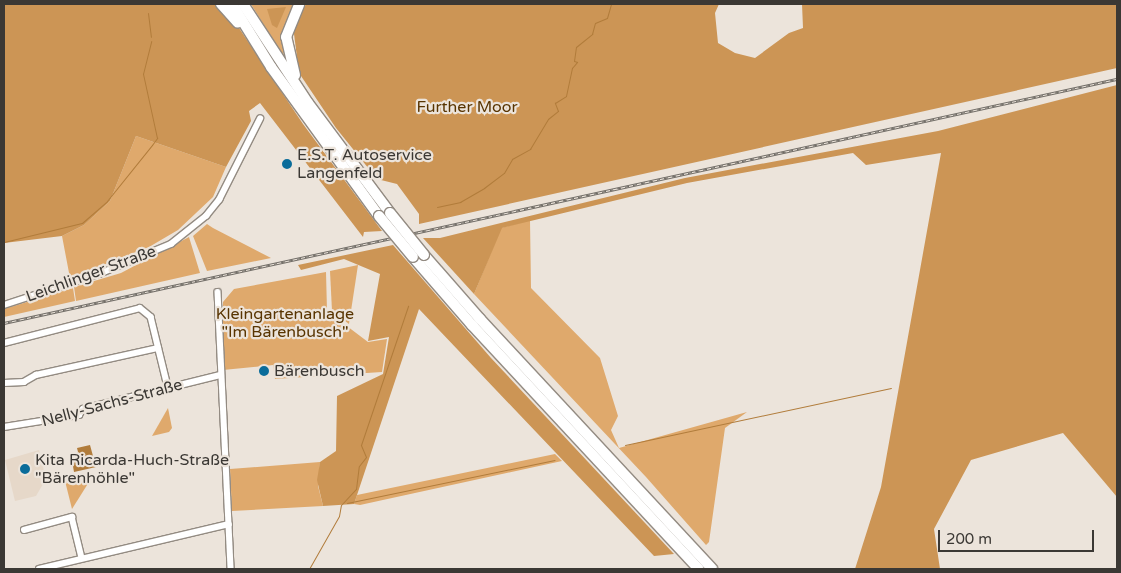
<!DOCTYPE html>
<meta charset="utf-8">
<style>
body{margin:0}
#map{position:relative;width:1121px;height:573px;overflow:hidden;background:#ece4db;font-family:"Varela Round",sans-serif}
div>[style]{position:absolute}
.built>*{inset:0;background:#e6d8c9}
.green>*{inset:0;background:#dfa96c}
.forest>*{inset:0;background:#cc9555}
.water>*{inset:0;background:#b17c3b}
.stream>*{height:1px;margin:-0.5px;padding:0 0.5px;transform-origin:0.5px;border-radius:0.5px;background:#b17c3b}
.roads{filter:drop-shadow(1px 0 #938b82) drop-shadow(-1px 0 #938b82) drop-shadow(0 1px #938b82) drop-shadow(0 -1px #938b82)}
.street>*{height:5.5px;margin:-2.75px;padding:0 2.75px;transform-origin:2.75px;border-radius:2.75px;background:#fff}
.highway>*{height:10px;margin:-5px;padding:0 5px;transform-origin:5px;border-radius:5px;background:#fff}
.rail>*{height:3px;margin-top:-1.5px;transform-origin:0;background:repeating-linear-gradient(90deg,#ece4db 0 4px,#706c66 0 8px);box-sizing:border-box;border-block:1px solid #706c66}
.bridges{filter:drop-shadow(1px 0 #938b82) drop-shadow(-1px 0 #938b82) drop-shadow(0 1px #938b82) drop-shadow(0 -1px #938b82)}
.highway-bridge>*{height:10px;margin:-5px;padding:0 5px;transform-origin:5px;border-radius:5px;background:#fff}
.dots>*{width:14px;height:14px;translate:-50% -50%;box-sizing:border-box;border:2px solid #ece4db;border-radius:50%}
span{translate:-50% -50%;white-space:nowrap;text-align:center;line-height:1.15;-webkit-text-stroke:4.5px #ece4db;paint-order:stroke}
.park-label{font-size:16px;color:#583400}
.poi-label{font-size:16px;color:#3b3834}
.left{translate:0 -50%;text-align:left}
.street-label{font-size:16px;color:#3b3834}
.frame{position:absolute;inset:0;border:5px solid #3b3834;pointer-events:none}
.scale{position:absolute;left:938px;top:530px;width:156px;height:22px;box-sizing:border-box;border:2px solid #3b3834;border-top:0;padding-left:6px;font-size:15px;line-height:18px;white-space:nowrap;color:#3b3834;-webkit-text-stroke:4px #ece4db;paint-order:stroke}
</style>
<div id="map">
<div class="built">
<div style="clip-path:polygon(39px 450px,46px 479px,36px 496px,15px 501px,5px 460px)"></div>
</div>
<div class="green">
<div style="clip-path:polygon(251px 4px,296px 4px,283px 44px,284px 58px)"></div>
<div style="clip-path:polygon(136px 136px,226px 167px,213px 197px,178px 230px,149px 247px,70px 278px,62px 236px,84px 225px,110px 201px)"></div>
<div style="clip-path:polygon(530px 220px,531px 288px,600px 358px,618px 416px,611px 430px,619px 448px,747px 412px,725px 428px,709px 542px,706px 545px,646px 477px,474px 294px,501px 228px)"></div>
<div style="clip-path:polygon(207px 224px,213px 228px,271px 258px,207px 271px,193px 236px)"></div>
<div style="clip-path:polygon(189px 237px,200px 273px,76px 301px,74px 287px,121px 273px)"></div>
<div style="clip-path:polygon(358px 265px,349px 324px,332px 311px,330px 271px)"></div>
<div style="clip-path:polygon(326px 272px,327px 311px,368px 342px,387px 339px,382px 372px,275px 379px,273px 365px,223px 370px,223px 302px,234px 289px)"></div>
<div style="clip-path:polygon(73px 288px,75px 301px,4px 317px,4px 309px)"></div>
<div style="clip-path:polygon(168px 408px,172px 428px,169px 432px,152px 436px)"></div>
<div style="clip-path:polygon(555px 454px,562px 461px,360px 505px,354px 504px,357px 495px)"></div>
<div style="clip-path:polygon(320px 462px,318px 486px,323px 506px,232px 511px,230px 469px)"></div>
<div style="clip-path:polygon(94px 474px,72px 509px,65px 481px)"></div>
</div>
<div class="forest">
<div style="clip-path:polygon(4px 4px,219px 4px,231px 16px,303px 124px,382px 231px,364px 232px,363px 237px,260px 103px,249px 111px,251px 121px,226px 167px,136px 136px,110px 201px,84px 225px,62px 236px,4px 243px)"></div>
<div style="clip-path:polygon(306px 4px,719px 4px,715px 13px,718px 43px,735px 53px,755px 58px,789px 33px,803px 28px,802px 4px,1117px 4px,1117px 68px,419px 224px,419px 214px,397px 184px,377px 179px,336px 128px,299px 73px,293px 26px)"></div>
<div style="clip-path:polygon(286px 7px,277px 28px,272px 25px,267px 9px)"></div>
<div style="clip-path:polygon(1117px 85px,1117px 497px,1063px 433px,971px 460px,934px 529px,940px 569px,855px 569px,881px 487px,941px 153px,866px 165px,853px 153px,687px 183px,502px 228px,474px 294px,423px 238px,440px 238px,685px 178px,938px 131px)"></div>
<div style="clip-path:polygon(393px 245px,491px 358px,674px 554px,654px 556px,419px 309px,354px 504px,323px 506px,317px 480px,320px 462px,336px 451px,337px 396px,383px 374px,389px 337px,368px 341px,380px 274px,344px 259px,301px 270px,298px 265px)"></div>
</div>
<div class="water">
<div style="clip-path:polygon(90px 445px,96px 467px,74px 472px,71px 455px,78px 452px,77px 448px)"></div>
</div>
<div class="stream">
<div style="left:148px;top:13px;width:24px;rotate:83deg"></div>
<div style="left:437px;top:207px;width:24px;rotate:-12deg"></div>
<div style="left:460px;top:202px;width:28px;rotate:-30deg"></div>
<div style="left:484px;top:188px;width:25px;rotate:-37deg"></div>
<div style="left:504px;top:173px;width:16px;rotate:-60deg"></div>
<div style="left:512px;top:159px;width:21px;rotate:-29deg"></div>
<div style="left:530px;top:149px;width:35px;rotate:-59deg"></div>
<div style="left:548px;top:119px;width:13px;rotate:-39deg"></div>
<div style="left:558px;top:111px;width:9px;rotate:-111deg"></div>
<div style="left:555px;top:103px;width:13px;rotate:-32deg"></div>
<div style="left:566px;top:96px;width:29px;rotate:-78deg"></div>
<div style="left:572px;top:68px;width:8px;rotate:-50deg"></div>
<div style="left:577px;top:62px;width:3px;rotate:-162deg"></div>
<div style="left:574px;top:61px;width:14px;rotate:-82deg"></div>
<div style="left:576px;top:47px;width:21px;rotate:-39deg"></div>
<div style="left:592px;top:34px;width:11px;rotate:-75deg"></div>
<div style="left:595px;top:23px;width:13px;rotate:-23deg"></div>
<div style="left:607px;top:18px;width:15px;rotate:-74deg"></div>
<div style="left:4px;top:242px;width:80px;rotate:-13.7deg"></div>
<div style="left:82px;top:223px;width:33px;rotate:-41deg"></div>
<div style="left:107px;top:201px;width:72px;rotate:-51.2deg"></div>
<div style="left:152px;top:145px;width:9px;rotate:-54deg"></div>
<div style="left:157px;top:138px;width:66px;rotate:-102.3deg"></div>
<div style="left:143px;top:74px;width:34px;rotate:-76deg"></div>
<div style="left:625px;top:445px;width:272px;rotate:-12.1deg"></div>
<div style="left:347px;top:503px;width:212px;rotate:-11.7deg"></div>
<div style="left:309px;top:569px;width:61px;rotate:-60.5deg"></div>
<div style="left:339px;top:516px;width:11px;rotate:-80deg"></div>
<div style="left:341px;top:505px;width:22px;rotate:-47deg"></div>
<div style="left:356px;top:489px;width:23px;rotate:-83deg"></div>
<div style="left:359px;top:466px;width:11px;rotate:-52deg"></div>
<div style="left:366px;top:457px;width:13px;rotate:-113deg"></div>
<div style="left:361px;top:445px;width:147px;rotate:-71.3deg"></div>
</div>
<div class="roads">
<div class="street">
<div style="left:218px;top:292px;width:277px;rotate:87.3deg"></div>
<div style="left:4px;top:305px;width:100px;rotate:-18.1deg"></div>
<div style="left:99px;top:274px;width:78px;rotate:-22.6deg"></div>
<div style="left:171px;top:244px;width:45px;rotate:-38.7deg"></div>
<div style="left:206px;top:216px;width:21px;rotate:-51deg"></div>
<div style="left:219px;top:200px;width:91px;rotate:-63.2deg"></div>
<div style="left:4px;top:343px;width:140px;rotate:-14.4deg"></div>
<div style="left:140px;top:308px;width:14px;rotate:39deg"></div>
<div style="left:151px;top:317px;width:72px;rotate:76.3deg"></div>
<div style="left:4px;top:383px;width:20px;rotate:-3deg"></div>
<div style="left:24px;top:382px;width:14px;rotate:-30deg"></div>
<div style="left:36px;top:375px;width:125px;rotate:-12.5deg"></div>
<div style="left:4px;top:427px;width:76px;rotate:-9.1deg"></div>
<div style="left:79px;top:415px;width:7px;rotate:-56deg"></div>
<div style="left:83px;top:409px;width:141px;rotate:-13.9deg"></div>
<div style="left:24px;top:530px;width:50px;rotate:-15.2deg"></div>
<div style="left:72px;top:517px;width:42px;rotate:76.3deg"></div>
<div style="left:39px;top:569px;width:195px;rotate:-13.3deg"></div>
</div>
<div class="highway">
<div style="left:221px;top:4px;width:25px;rotate:48deg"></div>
<div style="left:232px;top:4px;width:74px;rotate:58.2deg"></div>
<div style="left:271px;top:67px;width:184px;rotate:54.1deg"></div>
<div style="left:243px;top:4px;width:118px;rotate:56.7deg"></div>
<div style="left:308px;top:103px;width:137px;rotate:53.3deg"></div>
<div style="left:295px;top:75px;width:39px;rotate:-103deg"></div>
<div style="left:286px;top:37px;width:35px;rotate:-68deg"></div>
<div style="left:424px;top:255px;width:85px;rotate:48.8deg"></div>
<div style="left:480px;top:319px;width:341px;rotate:47.1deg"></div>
<div style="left:413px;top:257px;width:90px;rotate:49.1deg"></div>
<div style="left:472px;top:325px;width:333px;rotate:47.1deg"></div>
</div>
</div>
<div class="rail">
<div style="left:4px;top:323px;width:1139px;rotate:-12.37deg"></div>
</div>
<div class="bridges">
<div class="highway-bridge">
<div style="left:390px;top:213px;width:54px;rotate:51deg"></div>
<div style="left:379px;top:216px;width:53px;rotate:50.3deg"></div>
</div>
</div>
<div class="dots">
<div style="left:287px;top:164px;background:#0a6c9a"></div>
<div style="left:264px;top:371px;background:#0a6c9a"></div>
<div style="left:25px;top:469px;background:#0a6c9a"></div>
</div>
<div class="park-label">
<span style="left:467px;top:107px">Further Moor</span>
<span style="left:285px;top:323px">Kleingartenanlage<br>"Im Bärenbusch"</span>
</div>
<div class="poi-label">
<span class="left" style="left:297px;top:164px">E.S.T. Autoservice<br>Langenfeld</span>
<span class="left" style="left:274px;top:371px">Bärenbusch</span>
<span class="left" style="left:35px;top:469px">Kita Ricarda-Huch-Straße<br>"Bärenhöhle"</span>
</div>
<div class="street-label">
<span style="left:91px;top:274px;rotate:-20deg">Leichlinger Straße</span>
<span style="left:112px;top:403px;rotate:-15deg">Nelly-Sachs-Straße</span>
</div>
<div class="frame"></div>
<div class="scale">200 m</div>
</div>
